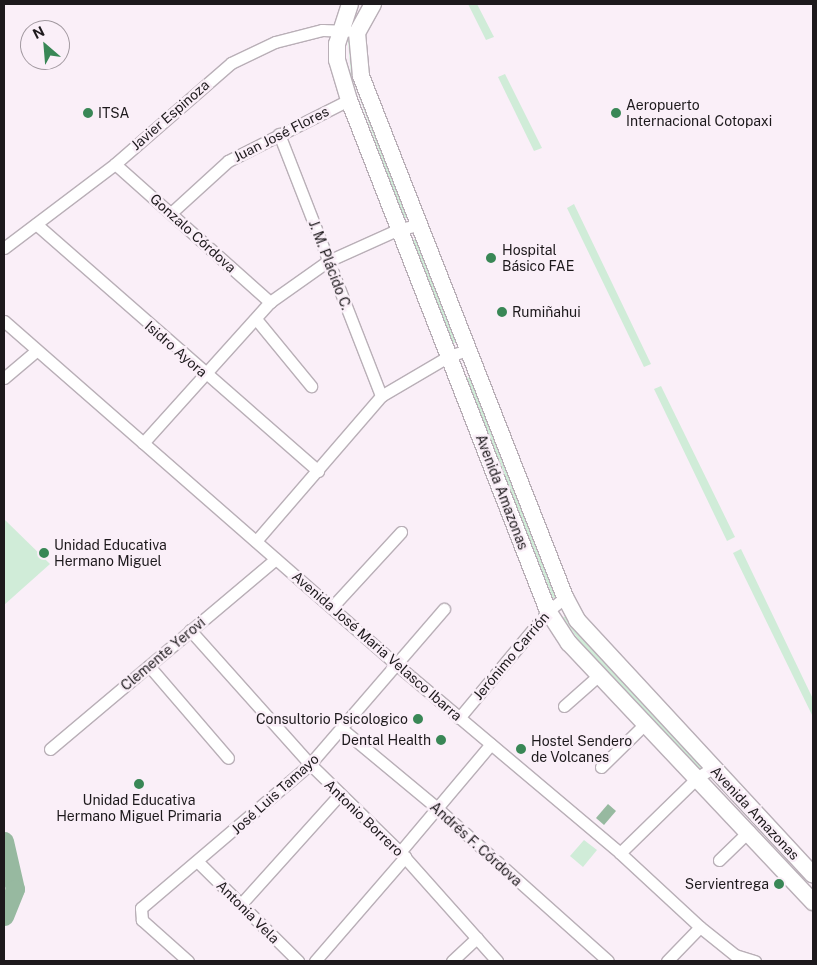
<!DOCTYPE html>
<meta charset="utf-8">
<style>
body{margin:0}
#map{position:relative;width:817px;height:965px;overflow:hidden;background:#faeff8;font-family:"Public Sans",sans-serif}
div>[style]{position:absolute}
.green>*{inset:0;background:#d0ecd8}
.water>*{inset:0;background:#97b9a0}
.river>*{height:19px;margin:-9.5px;padding:0 9.5px;transform-origin:9.5px;border-radius:9.5px;background:#97b9a0}
.roads{filter:drop-shadow(1px 0 #b9afb7) drop-shadow(-1px 0 #b9afb7) drop-shadow(0 1px #b9afb7) drop-shadow(0 -1px #b9afb7)}
.street>*{height:11px;margin:-5.5px;padding:0 5.5px;transform-origin:5.5px;border-radius:5.5px;background:#fff}
.secondary>*{height:16px;margin:-8px;padding:0 8px;transform-origin:8px;border-radius:8px;background:#fff}
.dots>*{width:14px;height:14px;translate:-50% -50%;box-sizing:border-box;border:2px solid #faeff8;border-radius:50%}
span{translate:-50% -50%;white-space:nowrap;text-align:center;line-height:1.15;-webkit-text-stroke:5px #faeff8;paint-order:stroke}
.poi-label{font-size:14px;color:#1d191c}
.left{translate:0 -50%;text-align:left}
.right{translate:-100% -50%;text-align:right}
.street-label{font-size:14px;color:#1d191c}
.frame{position:absolute;inset:0;border:5px solid #1d191c;pointer-events:none}
.north{position:absolute;left:20px;top:20px;width:50px;height:50px;box-sizing:border-box;background:#faeff8;border:1px solid #a299a0;border-radius:50%;rotate:333deg;font-size:14px;font-weight:700;line-height:20px;text-align:center;color:#1d191c}
.north::after{content:'';display:block;margin:auto;width:18px;height:22px;background:#398756;clip-path:polygon(50% 0,100% 100%,50% 72%,0 100%)}
</style>
<div id="map">
<div class="green">
<div style="clip-path:polygon(468px 4px,477px 4px,494px 37px,486px 40px)"></div>
<div style="clip-path:polygon(348px 41px,353px 41px,410px 216px,404px 219px,351px 75px)"></div>
<div style="clip-path:polygon(505px 74px,542px 148px,534px 151px,498px 77px)"></div>
<div style="clip-path:polygon(574px 204px,651px 364px,644px 367px,567px 208px)"></div>
<div style="clip-path:polygon(417px 238px,456px 342px,453px 343px,413px 240px)"></div>
<div style="clip-path:polygon(470px 377px,560px 597px,553px 598px,466px 378px)"></div>
<div style="clip-path:polygon(661px 386px,735px 537px,727px 541px,654px 389px)"></div>
<div style="clip-path:polygon(4px 519px,50px 564px,4px 605px)"></div>
<div style="clip-path:polygon(741px 549px,813px 699px,813px 717px,733px 553px)"></div>
<div style="clip-path:polygon(567px 616px,709px 767px,703px 772px,584px 648px,563px 617px)"></div>
<div style="clip-path:polygon(584px 840px,597px 850px,583px 867px,570px 856px)"></div>
</div>
<div class="water">
<div style="clip-path:polygon(608px 804px,616px 811px,604px 825px,596px 818px)"></div>
</div>
<div class="river">
<div style="left:4px;top:841px;width:49px;rotate:77.1deg"></div>
<div style="left:15px;top:889px;width:29px;rotate:112deg"></div>
</div>
<div class="roads">
<div class="street">
<div style="left:279px;top:134px;width:281px;rotate:68.7deg"></div>
<div style="left:115px;top:164px;width:208px;rotate:41.7deg"></div>
<div style="left:171px;top:213px;width:77px;rotate:-42.4deg"></div>
<div style="left:228px;top:161px;width:136px;rotate:-26.8deg"></div>
<div style="left:36px;top:224px;width:375px;rotate:41.2deg"></div>
<div style="left:4px;top:248px;width:139px;rotate:-37.1deg"></div>
<div style="left:115px;top:164px;width:154px;rotate:-41deg"></div>
<div style="left:231px;top:63px;width:49px;rotate:-25.5deg"></div>
<div style="left:275px;top:42px;width:49px;rotate:-14.3deg"></div>
<div style="left:322px;top:30px;width:25px;rotate:2deg"></div>
<div style="left:256px;top:319px;width:87px;rotate:50.6deg"></div>
<div style="left:4px;top:321px;width:522px;rotate:41.2deg"></div>
<div style="left:397px;top:665px;width:292px;rotate:40.1deg"></div>
<div style="left:620px;top:853px;width:109px;rotate:42.8deg"></div>
<div style="left:700px;top:927px;width:45px;rotate:38.7deg"></div>
<div style="left:735px;top:955px;width:21px;rotate:17deg"></div>
<div style="left:4px;top:378px;width:43px;rotate:-40.3deg"></div>
<div style="left:143px;top:443px;width:190px;rotate:-48deg"></div>
<div style="left:270px;top:302px;width:71px;rotate:-35.3deg"></div>
<div style="left:328px;top:261px;width:78px;rotate:-24.3deg"></div>
<div style="left:399px;top:229px;width:20px;rotate:-11deg"></div>
<div style="left:256px;top:541px;width:191px;rotate:-49.2deg"></div>
<div style="left:381px;top:396px;width:79px;rotate:-30.5deg"></div>
<div style="left:449px;top:356px;width:19px;rotate:-18deg"></div>
<div style="left:332px;top:607px;width:102px;rotate:-47.4deg"></div>
<div style="left:190px;top:630px;width:180px;rotate:48.2deg"></div>
<div style="left:310px;top:764px;width:126px;rotate:44.4deg"></div>
<div style="left:400px;top:852px;width:146px;rotate:48.3deg"></div>
<div style="left:149px;top:666px;width:121px;rotate:49.3deg"></div>
<div style="left:564px;top:706px;width:47px;rotate:-41.5deg"></div>
<div style="left:459px;top:718px;width:139px;rotate:-50.2deg"></div>
<div style="left:548px;top:611px;width:22px;rotate:-39deg"></div>
<div style="left:342px;top:729px;width:124px;rotate:39.7deg"></div>
<div style="left:437px;top:808px;width:229px;rotate:41.8deg"></div>
<div style="left:50px;top:749px;width:295px;rotate:-40.1deg"></div>
<div style="left:601px;top:767px;width:63px;rotate:-44.4deg"></div>
<div style="left:400px;top:852px;width:141px;rotate:-49.9deg"></div>
<div style="left:620px;top:853px;width:109px;rotate:-44.3deg"></div>
<div style="left:698px;top:777px;width:19px;rotate:-32deg"></div>
<div style="left:719px;top:860px;width:42px;rotate:-44deg"></div>
<div style="left:198px;top:862px;width:141px;rotate:44.7deg"></div>
<div style="left:241px;top:904px;width:147px;rotate:-48deg"></div>
<div style="left:188px;top:961px;width:62px;rotate:-138.3deg"></div>
<div style="left:142px;top:920px;width:12px;rotate:-95deg"></div>
<div style="left:141px;top:908px;width:222px;rotate:-40.4deg"></div>
<div style="left:310px;top:764px;width:205px;rotate:-49.2deg"></div>
<div style="left:315px;top:961px;width:138px;rotate:-49.1deg"></div>
<div style="left:452px;top:961px;width:34px;rotate:-43deg"></div>
<div style="left:667px;top:961px;width:47px;rotate:-45.9deg"></div>
</div>
<div class="secondary">
<div style="left:350px;top:4px;width:42px;rotate:108deg"></div>
<div style="left:337px;top:44px;width:16px;rotate:90deg"></div>
<div style="left:337px;top:60px;width:42px;rotate:73.3deg"></div>
<div style="left:349px;top:100px;width:548px;rotate:68.72deg"></div>
<div style="left:548px;top:611px;width:38px;rotate:57deg"></div>
<div style="left:569px;top:643px;width:356px;rotate:46.7deg"></div>
<div style="left:373px;top:4px;width:33px;rotate:119deg"></div>
<div style="left:357px;top:33px;width:43px;rotate:84.7deg"></div>
<div style="left:361px;top:76px;width:560px;rotate:68.62deg"></div>
<div style="left:565px;top:597px;width:26px;rotate:62deg"></div>
<div style="left:577px;top:620px;width:347px;rotate:47.2deg"></div>
</div>
</div>
<div class="dots">
<div style="left:88px;top:113px;background:#398756"></div>
<div style="left:616px;top:113px;background:#398756"></div>
<div style="left:491px;top:258px;background:#398756"></div>
<div style="left:502px;top:312px;background:#398756"></div>
<div style="left:44px;top:553px;background:#398756"></div>
<div style="left:418px;top:719px;background:#398756"></div>
<div style="left:441px;top:740px;background:#398756"></div>
<div style="left:521px;top:749px;background:#398756"></div>
<div style="left:139px;top:784px;background:#398756"></div>
<div style="left:779px;top:884px;background:#398756"></div>
</div>
<div class="poi-label">
<span class="left" style="left:626px;top:113px">Aeropuerto<br>Internacional Cotopaxi</span>
<span class="left" style="left:98px;top:113px">ITSA</span>
<span class="left" style="left:502px;top:258px">Hospital<br>Básico FAE</span>
<span class="left" style="left:512px;top:312px">Rumiñahui</span>
<span class="left" style="left:54px;top:553px">Unidad Educativa<br>Hermano Miguel</span>
<span class="right" style="left:408px;top:719px">Consultorio Psicologico</span>
<span class="right" style="left:431px;top:740px">Dental Health</span>
<span class="left" style="left:531px;top:749px">Hostel Sendero<br>de Volcanes</span>
<span style="left:139px;top:808px">Unidad Educativa<br>Hermano Miguel Primaria</span>
<span class="right" style="left:769px;top:884px">Servientrega</span>
</div>
<div class="street-label">
<span style="left:170px;top:115px;rotate:-41deg">Javier Espinoza</span>
<span style="left:281px;top:134px;rotate:-27deg">Juan José Flores</span>
<span style="left:193px;top:233px;rotate:42deg">Gonzalo Córdova</span>
<span style="left:330px;top:265px;rotate:69deg">J. M. Plácido C.</span>
<span style="left:176px;top:349px;rotate:41deg">Isidro Ayora</span>
<span style="left:502px;top:492px;rotate:69deg">Avenida Amazonas</span>
<span style="left:377px;top:646px;rotate:41deg">Avenida José Maria Velasco Ibarra</span>
<span style="left:163px;top:654px;rotate:-40deg">Clemente Yerovi</span>
<span style="left:511px;top:656px;rotate:-50deg">Jerónimo Carrión</span>
<span style="left:275px;top:794px;rotate:-42deg">José Luis Tamayo</span>
<span style="left:755px;top:813px;rotate:47deg">Avenida Amazonas</span>
<span style="left:364px;top:818px;rotate:44deg">Antonio Borrero</span>
<span style="left:476px;top:844px;rotate:42deg">Andrés F. Córdova</span>
<span style="left:248px;top:912px;rotate:45deg">Antonia Vela</span>
</div>
<div class="frame"></div>
<div class="north">N</div>
</div>
